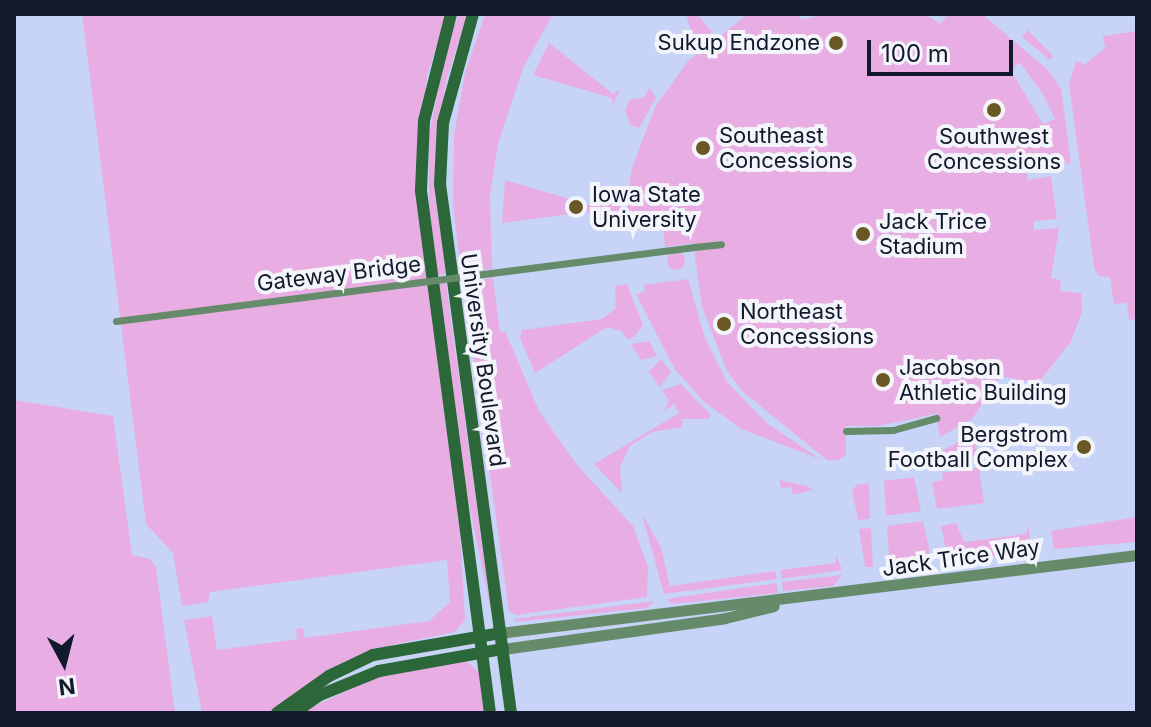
<!DOCTYPE html>
<style>
body{margin:0}
#map{position:relative;width:1151px;height:727px;overflow:hidden;background:#c7d4f7;font-family:Inter,sans-serif}
div>[style]{position:absolute}
.green>*{inset:0;background:#e8aee4}
.round{border-radius:50%}
.pedestrian>*{height:7px;margin:-3.5px;padding:0 3.5px;transform-origin:3.5px;border-radius:3.5px;background:#658b6b}
.tertiary>*{height:11px;margin:-5.5px;padding:0 5.5px;transform-origin:5.5px;border-radius:5.5px;background:#658b6b}
.secondary>*{height:12px;margin:-6px;padding:0 6px;transform-origin:6px;border-radius:6px;background:#2b6739}
.pedestrian-bridge>*{height:7px;margin:-3.5px;padding:0 3.5px;transform-origin:3.5px;border-radius:3.5px;background:#658b6b}
.dots>*{width:22px;height:22px;translate:-50% -50%;box-sizing:border-box;border:4px solid #f3f5fb;border-radius:50%}
span{translate:-50% -50%;white-space:nowrap;text-align:center;line-height:1.15;-webkit-text-stroke:8px #f3f5fb;paint-order:stroke}
.poi-label{font-size:22px;color:#12192d}
.right{translate:-100% -50%;text-align:right}
.left{translate:0 -50%;text-align:left}
.street-label{font-size:22px;color:#12192d}
.frame{position:absolute;inset:0;border:16px solid #12192d;pointer-events:none}
.north{position:absolute;left:24px;top:623px;width:80px;height:80px;-webkit-text-stroke:6px #f3f5fb;paint-order:stroke;rotate:173deg;font-size:22px;font-weight:700;line-height:32px;text-align:center;color:#12192d}
.north::after{content:'';display:block;margin:auto;width:28px;height:36px;background:#12192d;clip-path:polygon(50% 0,100% 100%,50% 72%,0 100%)}
.scale{position:absolute;left:867px;top:40px;width:146px;height:36px;box-sizing:border-box;border:4px solid #12192d;border-top:0;padding-left:10px;font-size:24px;line-height:28px;white-space:nowrap;color:#12192d;-webkit-text-stroke:6px #f3f5fb;paint-order:stroke}
</style>
<div id="map">
<div class="green">
<div style="clip-path:polygon(82px 14px,447px 14px,427px 76px,416px 184px,460px 531px,465px 620px,455px 632px,396px 644px,345px 661px,269px 713px,202px 713px,184px 620px,212px 616px,217px 650px,297px 639px,296px 629px,303px 628px,304px 638px,429px 621px,450px 602px,447px 560px,210px 592px,208px 602px,182px 606px,173px 553px,146px 524px)"></div>
<div style="clip-path:polygon(459px 14px,468px 14px,447px 77px,437px 136px,435px 190px,446px 274px,437px 275px,429px 212px,429px 135px,447px 46px)"></div>
<div style="clip-path:polygon(485px 14px,553px 14px,523px 68px,498px 144px,490px 196px,492px 269px,475px 271px,474px 266px,461px 272px,453px 204px,454px 135px,465px 73px)"></div>
<div style="clip-path:polygon(686px 14px,697px 14px,712px 32px,693px 49px,686px 44px,692px 33px)"></div>
<div style="clip-path:polygon(evenodd,748px 14px,799px 14px,801px 20px,828px 14px,925px 14px,940px 24px,948px 14px,982px 14px,1048px 70px,1061px 89px,1071px 163px,1026px 171px,1028px 180px,1051px 176px,1057px 219px,1034px 221px,1034px 230px,1059px 228px,1051px 278px,1061px 280px,1060px 291px,1081px 293px,1082px 311px,1071px 342px,1037px 384px,1001px 376px,972px 419px,940px 437px,935px 414px,878px 426px,846px 426px,846px 455px,838px 460px,827px 460px,742px 391px,727px 371px,702px 307px,693px 243px,665px 247px,663px 230px,691px 227px,691px 216px,625px 225px,631px 171px,655px 107px,688px 61px,748px 14px,1019px 62px,1043px 94px,1055px 119px,1043px 124px,1011px 71px,1019px 62px)"></div>
<div style="clip-path:polygon(1028px 30px,1053px 56px,1050px 60px,1022px 37px)"></div>
<div style="clip-path:polygon(1137px 31px,1137px 319px,1129px 320px,1127px 303px,1114px 304px,1110px 277px,1098px 276px,1094px 267px,1069px 84px,1076px 61px,1084px 65px,1105px 48px,1103px 36px)"></div>
<div style="clip-path:polygon(549px 43px,613px 94px,620px 90px,612px 106px,612px 98px,533px 75px)"></div>
<div style="clip-path:polygon(650px 88px,656px 98px,639px 128px,630px 125px,625px 110px,630px 99px,643px 98px)"></div>
<div style="clip-path:polygon(505px 180px,594px 206px,613px 186px,622px 189px,619px 229px,607px 230px,600px 218px,587px 212px,502px 223px)"></div>
<div class="round" style="left:667px;top:252px;width:18px;height:18px"></div>
<div style="clip-path:polygon(493px 277px,500px 332px,505px 331px,539px 411px,577px 465px,633px 526px,648px 567px,647px 597px,516px 615px,509px 611px,463px 281px,466px 285px)"></div>
<div style="clip-path:polygon(688px 279px,705px 338px,727px 382px,768px 424px,820px 459px,741px 429px,703px 401px,674px 368px,636px 294px,645px 292px,644px 285px)"></div>
<div style="clip-path:polygon(457px 281px,459px 281px,504px 612px,502px 606px)"></div>
<div style="clip-path:polygon(446px 283px,492px 616px,466px 489px,438px 284px)"></div>
<div style="clip-path:polygon(627px 284px,643px 325px,634px 337px,628px 340px,621px 331px,607px 327px,535px 373px,520px 338px,522px 330px,602px 319px,616px 308px,615px 286px)"></div>
<div style="clip-path:polygon(649px 341px,657px 356px,641px 360px,631px 344px)"></div>
<div style="clip-path:polygon(661px 359px,671px 372px,660px 387px,649px 372px)"></div>
<div style="clip-path:polygon(681px 384px,710px 414px,709px 419px,682px 419px,683px 427px,652px 432px,630px 446px,620px 467px,622px 493px,594px 464px,679px 413px,674px 404px,663px 412px,669px 401px,662px 390px)"></div>
<div style="clip-path:polygon(14px 400px,113px 416px,132px 555px,150px 559px,156px 567px,175px 713px,14px 713px)"></div>
<div style="clip-path:polygon(974px 434px,977px 458px,938px 464px,937px 457px,928px 458px)"></div>
<div style="clip-path:polygon(979px 468px,984px 503px,937px 509px,932px 482px,943px 480px,942px 473px)"></div>
<div style="clip-path:polygon(914px 477px,921px 511px,886px 516px,884px 481px)"></div>
<div style="clip-path:polygon(779px 480px,807px 486px,813px 490px,793px 495px,791px 487px,781px 488px)"></div>
<div style="clip-path:polygon(869px 483px,870px 519px,858px 520px,852px 492px,856px 485px)"></div>
<div style="clip-path:polygon(642px 514px,661px 547px,670px 586px,775px 571px,777px 579px,664px 594px)"></div>
<div style="clip-path:polygon(1137px 517px,1137px 542px,1054px 549px,1051px 531px)"></div>
<div style="clip-path:polygon(923px 521px,933px 566px,890px 572px,887px 526px)"></div>
<div style="clip-path:polygon(956px 523px,964px 542px,1026px 534px,1028px 525px,1032px 550px,949px 564px,941px 526px)"></div>
<div style="clip-path:polygon(871px 528px,873px 567px,865px 567px,859px 529px)"></div>
<div style="clip-path:polygon(837px 556px,842px 570px,781px 579px,781px 570px,835px 563px)"></div>
<div style="clip-path:polygon(842px 575px,833px 586px,783px 591px,782px 582px)"></div>
<div style="clip-path:polygon(777px 583px,778px 593px,672px 604px,666px 599px)"></div>
<div style="clip-path:polygon(654px 601px,647px 608px,515px 622px,515px 619px)"></div>
<div style="clip-path:polygon(466px 661px,479px 672px,486px 713px,299px 713px,386px 673px)"></div>
</div>
<div class="pedestrian">
<div style="left:694px;top:247px;width:27px;rotate:-6deg"></div>
<div style="left:116px;top:321px;width:16px;rotate:-7deg"></div>
<div style="left:846px;top:431px;width:47px;rotate:-1.2deg"></div>
<div style="left:893px;top:430px;width:45px;rotate:-15.6deg"></div>
</div>
<div class="tertiary">
<div style="left:500px;top:633px;width:642px;rotate:-6.98deg"></div>
<div style="left:503px;top:649px;width:224px;rotate:-7.9deg"></div>
<div style="left:725px;top:618px;width:50px;rotate:-13.8deg"></div>
</div>
<div class="secondary">
<div style="left:451px;top:14px;width:110px;rotate:104.2deg"></div>
<div style="left:424px;top:121px;width:70px;rotate:92.5deg"></div>
<div style="left:421px;top:191px;width:527px;rotate:82.47deg"></div>
<div style="left:473px;top:14px;width:113px;rotate:105.4deg"></div>
<div style="left:443px;top:123px;width:61px;rotate:92.8deg"></div>
<div style="left:440px;top:184px;width:534px;rotate:82.36deg"></div>
<div style="left:277px;top:713px;width:64px;rotate:-35.4deg"></div>
<div style="left:329px;top:676px;width:49px;rotate:-25.5deg"></div>
<div style="left:373px;top:655px;width:129px;rotate:-9.8deg"></div>
<div style="left:294px;top:713px;width:32px;rotate:-35deg"></div>
<div style="left:320px;top:695px;width:64px;rotate:-22.1deg"></div>
<div style="left:379px;top:671px;width:126px;rotate:-10.1deg"></div>
</div>
<div class="pedestrian-bridge">
<div style="left:132px;top:319px;width:567px;rotate:-7.3deg"></div>
</div>
<div class="dots">
<div style="left:836px;top:43px;background:#695725"></div>
<div style="left:994px;top:110px;background:#695725"></div>
<div style="left:703px;top:148px;background:#695725"></div>
<div style="left:576px;top:207px;background:#695725"></div>
<div style="left:863px;top:234px;background:#695725"></div>
<div style="left:724px;top:324px;background:#695725"></div>
<div style="left:883px;top:380px;background:#695725"></div>
<div style="left:1084px;top:447px;background:#695725"></div>
</div>
<div class="poi-label">
<span class="right" style="left:820px;top:43px">Sukup Endzone</span>
<span class="left" style="left:719px;top:148px">Southeast<br>Concessions</span>
<span style="left:994px;top:149px">Southwest<br>Concessions</span>
<span class="left" style="left:592px;top:207px">Iowa State<br>University</span>
<span class="left" style="left:879px;top:234px">Jack Trice<br>Stadium</span>
<span class="left" style="left:740px;top:324px">Northeast<br>Concessions</span>
<span class="left" style="left:899px;top:380px">Jacobson<br>Athletic Building</span>
<span class="right" style="left:1068px;top:447px">Bergstrom<br>Football Complex</span>
</div>
<div class="street-label">
<span style="left:339px;top:274px;rotate:-7deg">Gateway Bridge</span>
<span style="left:483px;top:360px;rotate:82deg">University Boulevard</span>
<span style="left:961px;top:558px;rotate:-8deg">Jack Trice Way</span>
</div>
<div class="frame"></div>
<div class="north">N</div>
<div class="scale">100 m</div>
</div>
